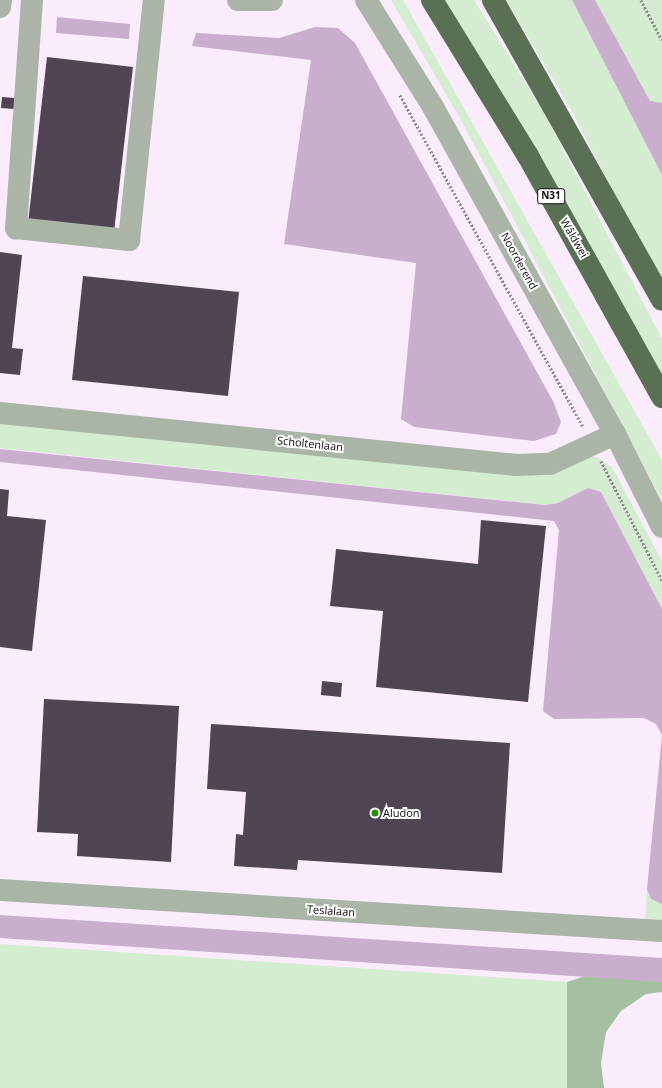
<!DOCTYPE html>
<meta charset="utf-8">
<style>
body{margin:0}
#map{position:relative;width:662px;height:1088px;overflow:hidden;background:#faecfd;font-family:"Open Sans",sans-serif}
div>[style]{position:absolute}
.green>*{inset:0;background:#d4eccf}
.forest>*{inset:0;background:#a5bfa1}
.water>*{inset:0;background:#c9afcd}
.building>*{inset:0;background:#504552}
.path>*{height:2.5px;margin-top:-1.25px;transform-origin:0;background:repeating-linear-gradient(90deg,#908792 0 2px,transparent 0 4px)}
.minor>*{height:22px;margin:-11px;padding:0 11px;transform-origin:11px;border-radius:11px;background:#aab5a8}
.highway>*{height:22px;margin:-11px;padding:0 11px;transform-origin:11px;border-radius:11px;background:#597055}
.dots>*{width:11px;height:11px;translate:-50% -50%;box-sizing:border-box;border:2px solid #fff;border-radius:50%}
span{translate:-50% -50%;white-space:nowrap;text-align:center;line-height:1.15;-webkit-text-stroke:4px #fff;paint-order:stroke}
.shield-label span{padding:1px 3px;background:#fff;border:1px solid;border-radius:3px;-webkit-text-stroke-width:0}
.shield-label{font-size:10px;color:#0f0b10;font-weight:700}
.street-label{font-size:11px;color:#0f0b10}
.poi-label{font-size:11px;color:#0f0b10}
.left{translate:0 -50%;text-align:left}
</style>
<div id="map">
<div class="green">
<div style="clip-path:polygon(391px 0,403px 0,662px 460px,662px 500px,461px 120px)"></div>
<div style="clip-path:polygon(441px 0,474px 0,545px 115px,662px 339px,662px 383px)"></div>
<div style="clip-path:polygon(506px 0,572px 0,662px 175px,662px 285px,570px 108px)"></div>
<div style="clip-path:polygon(595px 0,662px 0,662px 103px,650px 102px)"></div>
<div style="clip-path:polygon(0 422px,518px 474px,588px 456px,599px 458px,612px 467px,662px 561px,662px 609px,601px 492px,588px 488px,558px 503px,545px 505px,0 448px)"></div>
<div style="clip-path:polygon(647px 889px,651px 899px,662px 904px,662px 925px,645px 924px)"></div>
<div style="clip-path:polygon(0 944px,567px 982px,567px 1088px,0 1088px)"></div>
</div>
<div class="forest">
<div style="clip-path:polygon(600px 971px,662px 975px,662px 992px,646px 994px,621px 1011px,606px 1032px,601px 1063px,604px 1088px,567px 1088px,567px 982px)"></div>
</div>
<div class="water">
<div style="clip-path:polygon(572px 0,595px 0,650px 101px,662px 103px,662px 175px)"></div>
<div style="clip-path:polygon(57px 17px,130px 24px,129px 39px,56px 33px)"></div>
<div style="clip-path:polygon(315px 27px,338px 28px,355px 43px,554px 403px,561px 422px,556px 434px,534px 441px,414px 427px,401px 419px,416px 263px,284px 244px,311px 60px,192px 46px,196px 33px,279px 38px)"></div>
<div style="clip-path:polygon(0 449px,545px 505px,558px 503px,588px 488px,601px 492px,662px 609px,662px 904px,651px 899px,647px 889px,662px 735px,656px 724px,644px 718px,554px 719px,543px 711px,559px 530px,554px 521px,0 462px)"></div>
<div style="clip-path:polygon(0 915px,662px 958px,662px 982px,0 938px)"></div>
</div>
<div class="building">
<div style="clip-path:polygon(47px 57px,133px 67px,114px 232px,28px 223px)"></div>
<div style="clip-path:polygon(2px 97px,15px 98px,14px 109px,1px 108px)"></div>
<div style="clip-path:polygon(0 252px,22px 255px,12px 348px,23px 349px,20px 375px,0 373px)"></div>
<div style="clip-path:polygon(83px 276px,239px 292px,228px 396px,72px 380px)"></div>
<div style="clip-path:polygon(0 489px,9px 490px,7px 516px,46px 520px,32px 651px,0 647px)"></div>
<div style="clip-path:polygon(481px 520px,546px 526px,528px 702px,376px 687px,383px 611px,330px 606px,336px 549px,478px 564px)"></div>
<div style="clip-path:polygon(322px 681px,342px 683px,341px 697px,321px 695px)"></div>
<div style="clip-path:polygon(44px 699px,179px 706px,171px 862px,77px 856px,78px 834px,37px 832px)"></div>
<div style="clip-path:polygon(211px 724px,510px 743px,502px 873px,298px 860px,297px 870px,234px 866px,236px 834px,243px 835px,246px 792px,207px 789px)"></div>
</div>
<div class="path">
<div style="left:641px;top:0;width:45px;rotate:62.3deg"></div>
<div style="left:400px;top:95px;width:379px;rotate:61.1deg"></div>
<div style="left:601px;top:461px;width:134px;rotate:62.9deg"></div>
</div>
<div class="minor">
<div style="left:32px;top:0;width:229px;rotate:94deg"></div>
<div style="left:16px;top:228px;width:114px;rotate:6.1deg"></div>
<div style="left:129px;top:240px;width:241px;rotate:-84.1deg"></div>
<div style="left:238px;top:0;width:34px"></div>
<div style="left:366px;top:0;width:126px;rotate:57.9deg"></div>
<div style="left:433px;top:107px;width:374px;rotate:60.9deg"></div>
<div style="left:615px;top:434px;width:104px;rotate:63.2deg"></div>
<div style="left:0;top:7px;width:7px;rotate:-82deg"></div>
<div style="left:0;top:413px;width:519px;rotate:5.75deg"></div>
<div style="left:516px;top:465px;width:34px;rotate:-2deg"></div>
<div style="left:550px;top:464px;width:72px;rotate:-24.8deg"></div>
<div style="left:0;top:890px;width:663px;rotate:3.54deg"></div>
</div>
<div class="highway">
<div style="left:432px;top:0;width:183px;rotate:58.4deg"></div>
<div style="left:528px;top:156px;width:276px;rotate:60.9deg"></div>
<div style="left:493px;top:0;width:344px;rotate:60.6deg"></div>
</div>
<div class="dots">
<div style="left:375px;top:813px;background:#248d0c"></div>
</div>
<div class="shield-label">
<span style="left:551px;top:196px">N31</span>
</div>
<div class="street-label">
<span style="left:574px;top:238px;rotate:60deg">Wâldwei</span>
<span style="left:519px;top:261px;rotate:61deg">Noorderend</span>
<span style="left:310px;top:444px;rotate:6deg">Scholtenlaan</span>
<span style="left:331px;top:911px;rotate:4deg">Teslalaan</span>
</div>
<div class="poi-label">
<span class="left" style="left:383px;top:813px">Aludon</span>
</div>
</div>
